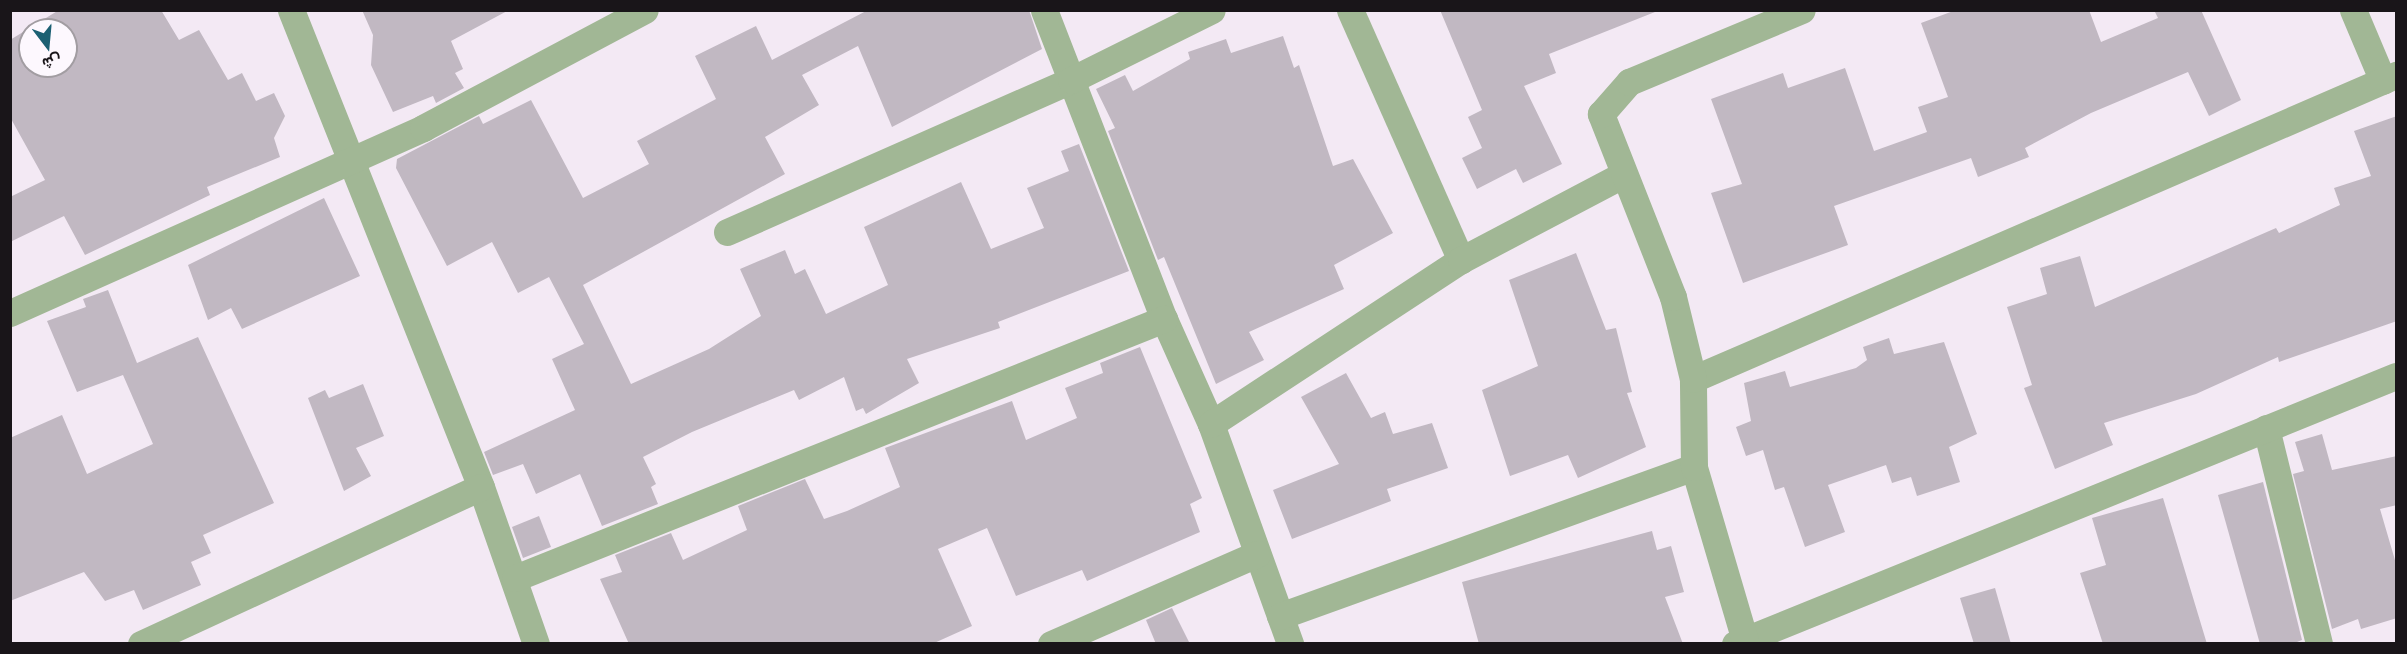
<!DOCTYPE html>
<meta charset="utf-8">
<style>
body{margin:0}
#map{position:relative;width:2407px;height:654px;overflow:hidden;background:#f3e9f4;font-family:Literata,Vazirmatn,serif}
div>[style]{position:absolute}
.building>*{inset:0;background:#c1b8c2}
.street>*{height:27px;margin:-13.5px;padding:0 13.5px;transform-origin:13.5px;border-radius:13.5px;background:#a1b795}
span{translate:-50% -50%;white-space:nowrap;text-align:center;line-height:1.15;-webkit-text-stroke:5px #fdf8fe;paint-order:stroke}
.frame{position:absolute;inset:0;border:12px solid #191519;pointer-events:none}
.north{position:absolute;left:18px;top:18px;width:60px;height:60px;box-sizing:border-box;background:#fdf8fe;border:2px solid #a29da2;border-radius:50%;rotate:164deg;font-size:16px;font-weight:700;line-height:24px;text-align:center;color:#191519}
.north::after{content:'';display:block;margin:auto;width:21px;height:27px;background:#1c6073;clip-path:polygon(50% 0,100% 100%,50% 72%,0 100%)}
</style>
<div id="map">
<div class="building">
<div style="clip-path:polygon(evenodd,59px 10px,161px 10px,179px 40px,199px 30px,228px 80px,242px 73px,256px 101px,274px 93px,285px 116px,274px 138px,280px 157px,207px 187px,210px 195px,85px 255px,64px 216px,10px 242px,10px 197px,45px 180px,10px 117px,10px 40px,59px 10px,30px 30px,66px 30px,66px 66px,30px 66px,30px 30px)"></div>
<div style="clip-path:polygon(362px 10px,509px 10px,451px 41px,463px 69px,455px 73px,464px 88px,436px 103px,433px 96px,393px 112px,371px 65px,373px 35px)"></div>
<div style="clip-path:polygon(868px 10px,1029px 10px,1042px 49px,892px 127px,858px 46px,802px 75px,819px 105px,765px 137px,785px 174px,583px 285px,631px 384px,709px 349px,761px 316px,740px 269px,785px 250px,795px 274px,805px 269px,826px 314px,888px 285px,864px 227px,961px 182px,991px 249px,1044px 228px,1027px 188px,1069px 171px,1061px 151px,1079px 144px,1129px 271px,998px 322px,1000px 328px,907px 359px,919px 383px,866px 414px,863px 408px,856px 411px,844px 377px,799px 400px,794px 390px,692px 432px,643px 457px,656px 484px,651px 487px,658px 504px,602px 526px,580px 474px,536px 494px,523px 464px,493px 475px,484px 452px,575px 410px,552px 359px,584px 344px,549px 277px,518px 293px,492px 242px,447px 266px,396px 168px,397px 159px,479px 116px,483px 124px,531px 100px,583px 198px,649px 164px,637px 141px,716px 99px,695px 56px,756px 26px,772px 60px)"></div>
<div style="clip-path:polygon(1440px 10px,1655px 10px,1655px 12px,1549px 54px,1556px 73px,1524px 86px,1562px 164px,1523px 183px,1516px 169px,1477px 189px,1462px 158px,1482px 148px,1468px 117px,1482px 110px)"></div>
<div style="clip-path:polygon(1956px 10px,2089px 10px,2101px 42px,2158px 18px,2154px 10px,2201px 10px,2241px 100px,2209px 116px,2188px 72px,2091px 113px,2025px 148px,2029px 157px,1978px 177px,1971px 158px,1834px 206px,1848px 245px,1743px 283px,1711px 193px,1742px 184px,1711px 99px,1783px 73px,1788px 88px,1845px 68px,1874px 151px,1927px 132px,1918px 107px,1948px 97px,1921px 23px)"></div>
<div style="clip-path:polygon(1283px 36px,1294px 68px,1299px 65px,1333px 166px,1353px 159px,1393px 233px,1334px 265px,1344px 289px,1249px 332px,1264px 360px,1216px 384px,1164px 257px,1158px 260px,1108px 131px,1115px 128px,1096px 89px,1125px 75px,1133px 91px,1190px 59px,1188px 52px,1226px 39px,1231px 53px)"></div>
<div style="clip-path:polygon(2397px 116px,2397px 321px,2279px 362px,2278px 357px,2196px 394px,2104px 423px,2113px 445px,2055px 469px,2024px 388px,2032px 385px,2007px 307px,2047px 294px,2040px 268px,2080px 256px,2095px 307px,2276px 228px,2279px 233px,2340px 205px,2334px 188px,2371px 176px,2354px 131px)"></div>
<div style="clip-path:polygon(324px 198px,360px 276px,242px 329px,231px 308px,208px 320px,188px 265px)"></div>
<div style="clip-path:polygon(1576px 253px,1606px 330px,1616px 328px,1632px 392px,1627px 393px,1646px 447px,1578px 478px,1568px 455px,1510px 476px,1482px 390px,1538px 366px,1509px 280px)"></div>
<div style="clip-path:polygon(108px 290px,137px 363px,198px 337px,274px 503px,203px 535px,211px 553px,191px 562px,201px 585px,143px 610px,134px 590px,105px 601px,84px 572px,10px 601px,10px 438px,62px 415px,87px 474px,153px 444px,123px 375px,77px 392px,47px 321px,86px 307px,83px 299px)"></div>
<div style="clip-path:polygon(1889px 338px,1894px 354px,1944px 342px,1977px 434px,1949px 447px,1960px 482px,1917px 496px,1911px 477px,1892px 483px,1886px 465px,1828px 485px,1845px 532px,1805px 547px,1784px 487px,1775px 490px,1763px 450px,1746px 456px,1736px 427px,1751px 421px,1744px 383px,1785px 371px,1790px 387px,1856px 368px,1867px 360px,1863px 347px)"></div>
<div style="clip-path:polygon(1140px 347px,1202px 498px,1190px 504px,1200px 532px,1087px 581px,1082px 570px,1016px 596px,987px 528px,938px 549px,972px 626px,932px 644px,629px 644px,600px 579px,622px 572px,615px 555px,671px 533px,683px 560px,747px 530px,738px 506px,805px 479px,824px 519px,847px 511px,900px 487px,885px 448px,1012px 401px,1026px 440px,1077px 418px,1065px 388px,1103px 373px,1100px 363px)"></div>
<div style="clip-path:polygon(1346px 373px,1371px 418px,1385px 412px,1393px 434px,1432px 423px,1448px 468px,1387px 489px,1391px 501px,1292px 539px,1273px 490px,1339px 464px,1301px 397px)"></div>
<div style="clip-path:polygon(363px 384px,384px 436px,356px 448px,371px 476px,344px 491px,308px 398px,325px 390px,329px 398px)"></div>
<div style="clip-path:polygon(2322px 434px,2332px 470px,2397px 456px,2397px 505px,2380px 509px,2397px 567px,2397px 618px,2361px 629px,2358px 619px,2332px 629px,2293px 474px,2304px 471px,2295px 442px)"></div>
<div style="clip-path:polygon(2263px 482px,2302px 640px,2292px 644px,2260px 644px,2218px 495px)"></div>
<div style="clip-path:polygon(2163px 498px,2207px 644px,2103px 644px,2080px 573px,2106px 565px,2092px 518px)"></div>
<div style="clip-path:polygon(539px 516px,551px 547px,523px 558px,512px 527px)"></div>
<div style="clip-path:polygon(1652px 531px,1657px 550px,1671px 546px,1684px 592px,1665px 597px,1683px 644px,1479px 644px,1462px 582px)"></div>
<div style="clip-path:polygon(1995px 588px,2011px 644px,1974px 644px,1960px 598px)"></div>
<div style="clip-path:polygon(1172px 608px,1190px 644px,1156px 644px,1146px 620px)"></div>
</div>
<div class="street">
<div style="left:291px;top:10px;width:513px;rotate:68.28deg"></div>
<div style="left:481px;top:487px;width:166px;rotate:70.7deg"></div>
<div style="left:1044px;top:10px;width:331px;rotate:68.8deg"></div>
<div style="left:1164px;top:319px;width:115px;rotate:65.9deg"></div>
<div style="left:1211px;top:424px;width:234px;rotate:70.2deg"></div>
<div style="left:1350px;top:10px;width:274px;rotate:66.1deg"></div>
<div style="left:2353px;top:10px;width:77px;rotate:67.1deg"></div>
<div style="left:727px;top:232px;width:376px;rotate:-23.8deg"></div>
<div style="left:1071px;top:80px;width:157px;rotate:-26.4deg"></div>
<div style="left:10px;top:313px;width:453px;rotate:-24.1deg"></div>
<div style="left:423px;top:128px;width:251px;rotate:-28deg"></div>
<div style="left:1693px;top:379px;width:766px;rotate:-23.39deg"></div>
<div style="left:1211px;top:424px;width:299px;rotate:-33.3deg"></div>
<div style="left:1461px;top:260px;width:184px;rotate:-27.8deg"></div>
<div style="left:2266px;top:428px;width:222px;rotate:76.2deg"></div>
<div style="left:515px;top:578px;width:699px;rotate:-21.76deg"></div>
<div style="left:1280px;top:616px;width:440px;rotate:-19.8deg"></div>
<div style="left:141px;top:644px;width:374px;rotate:-24.8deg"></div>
<div style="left:1051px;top:644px;width:225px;rotate:-23.6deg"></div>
<div style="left:1735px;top:644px;width:713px;rotate:-22.07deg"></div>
<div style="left:1746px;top:644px;width:184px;rotate:-106.4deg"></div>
<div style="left:1694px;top:467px;width:88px;rotate:-90.7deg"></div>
<div style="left:1693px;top:379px;width:84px;rotate:-103.7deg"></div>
<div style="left:1673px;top:297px;width:197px;rotate:-111.5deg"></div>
<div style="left:1601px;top:114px;width:43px;rotate:-48.8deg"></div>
<div style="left:1629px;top:82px;width:187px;rotate:-22.6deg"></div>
</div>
<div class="frame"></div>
<div class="north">ش</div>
</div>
